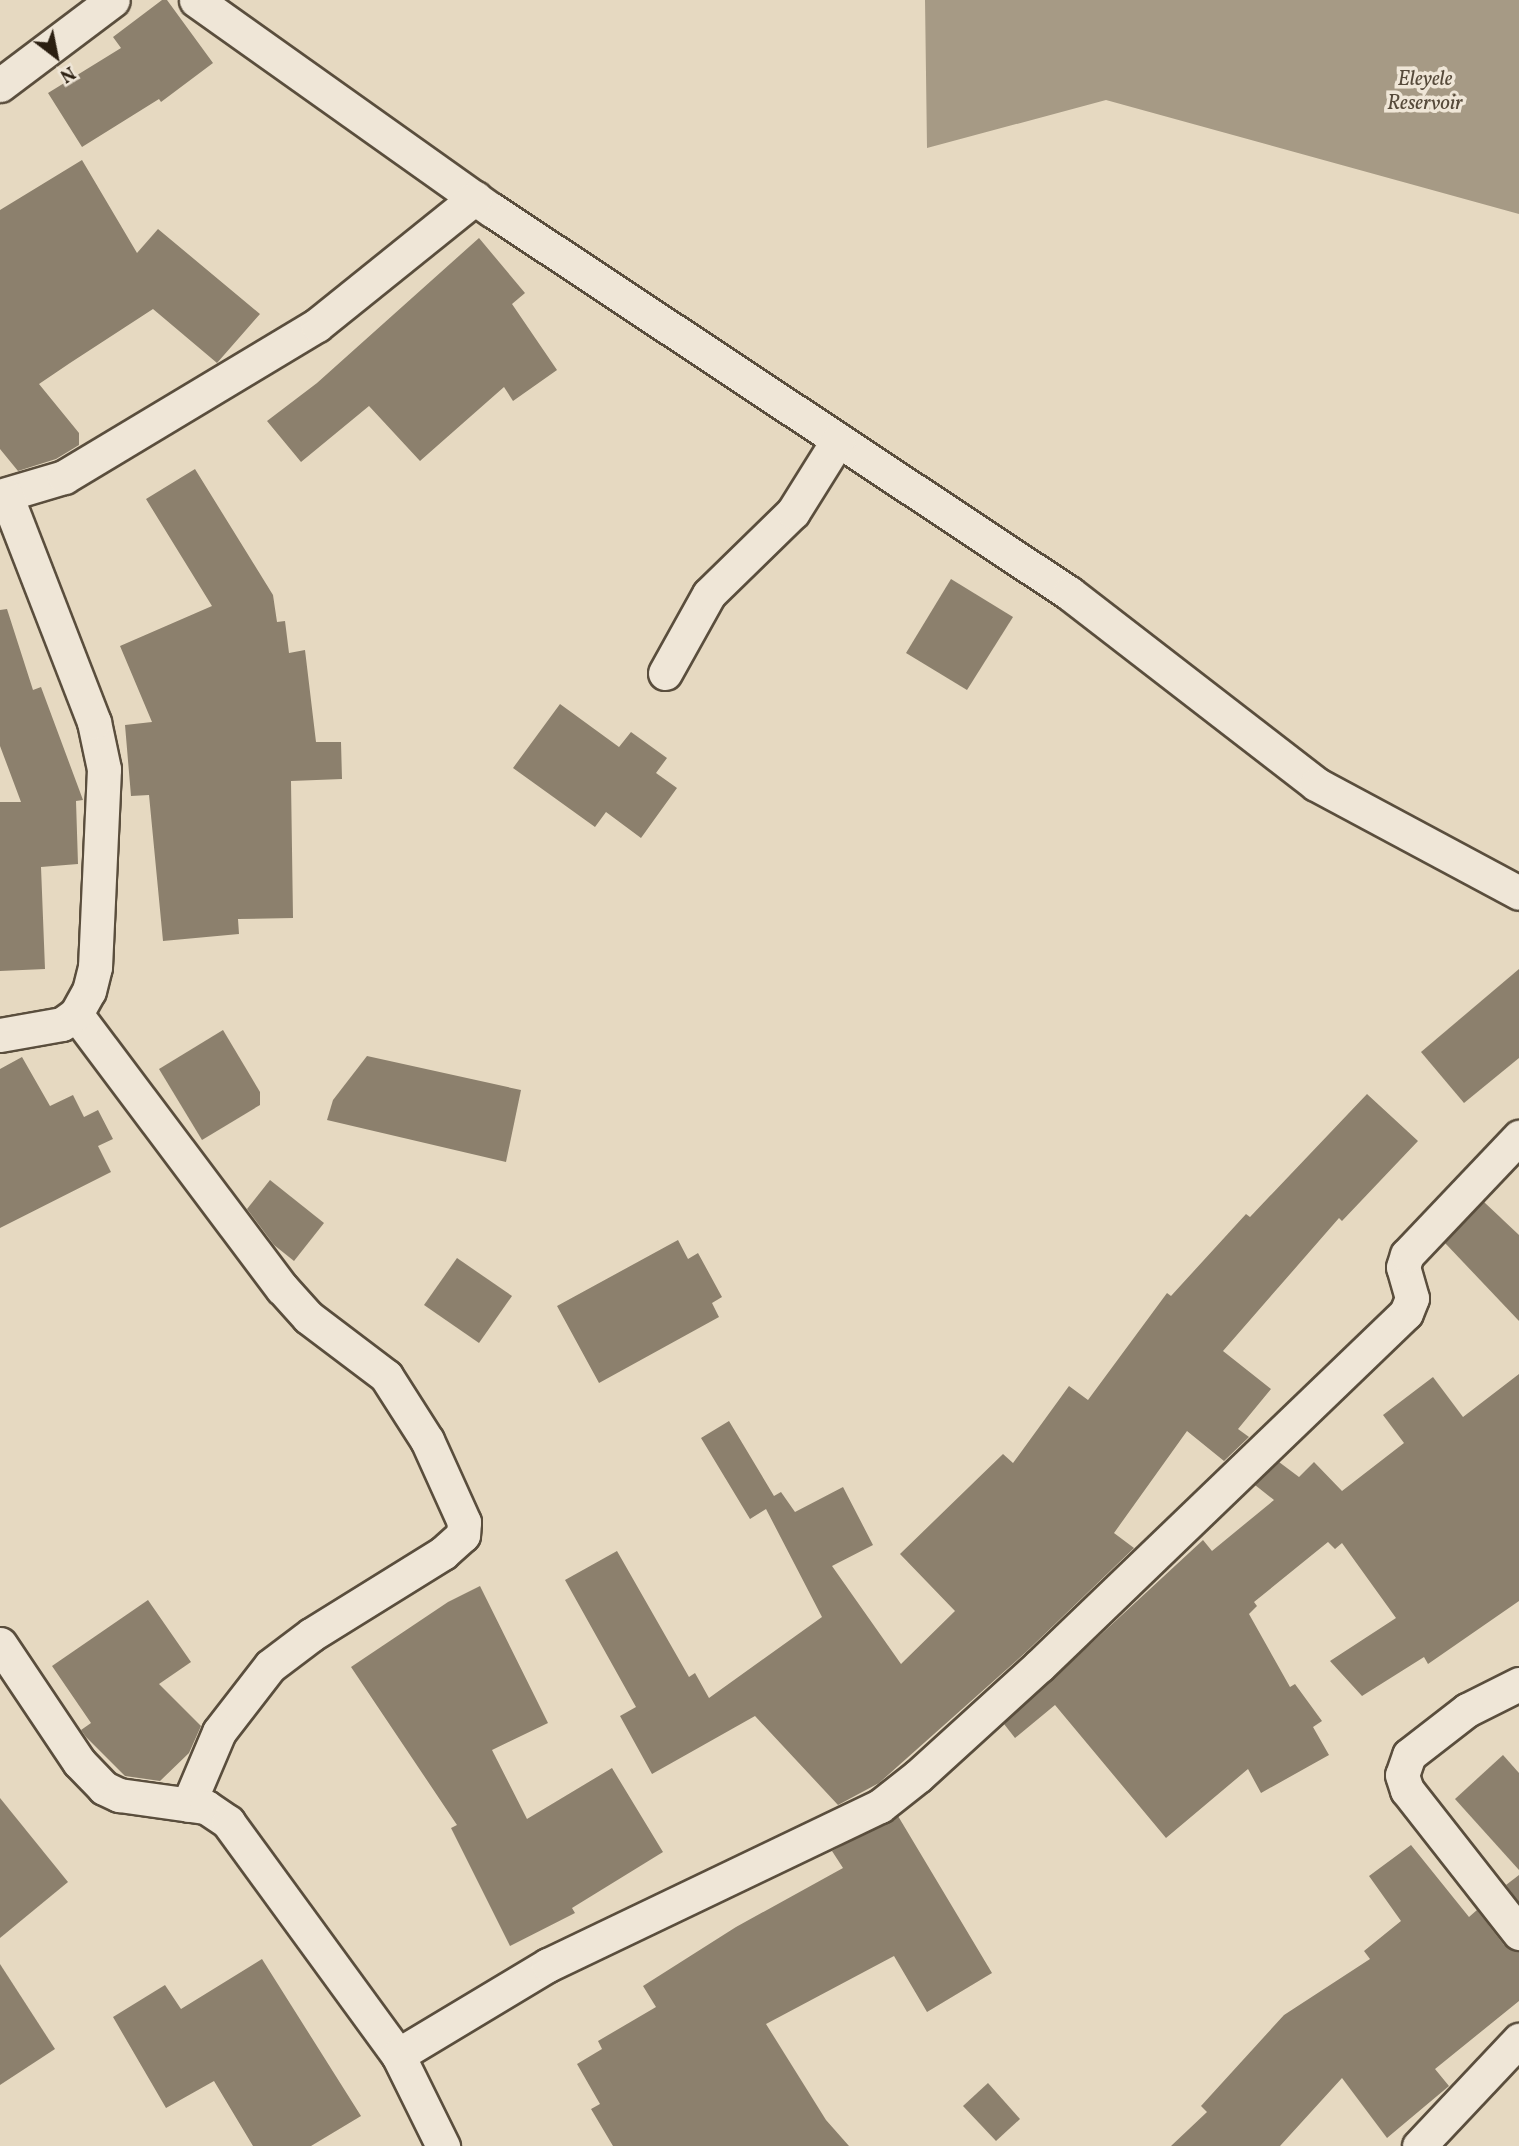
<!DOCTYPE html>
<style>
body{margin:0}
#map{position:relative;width:1519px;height:2146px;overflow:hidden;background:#e6d9c1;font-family:Vollkorn,serif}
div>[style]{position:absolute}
.water>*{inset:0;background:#a69a85}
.building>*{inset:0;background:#8c806d}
.roads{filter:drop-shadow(2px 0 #5a4e3d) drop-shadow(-2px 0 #5a4e3d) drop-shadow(0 2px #5a4e3d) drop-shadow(0 -2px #5a4e3d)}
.minor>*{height:33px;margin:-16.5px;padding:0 16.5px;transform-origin:16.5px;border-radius:16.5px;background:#efe6d7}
span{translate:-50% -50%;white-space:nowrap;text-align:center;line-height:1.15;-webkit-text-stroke:7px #efe6d7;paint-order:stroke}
.water-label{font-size:21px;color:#564a3a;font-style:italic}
.north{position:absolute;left:21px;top:21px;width:70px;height:70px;-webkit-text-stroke:5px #efe6d7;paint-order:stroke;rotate:148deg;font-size:19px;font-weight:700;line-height:28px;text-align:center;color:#2b1f11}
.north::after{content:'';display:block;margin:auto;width:24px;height:32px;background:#2b1f11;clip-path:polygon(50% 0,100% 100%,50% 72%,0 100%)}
</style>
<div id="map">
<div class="water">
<div style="clip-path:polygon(925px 0,1519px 0,1519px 214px,1106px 100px,927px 148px)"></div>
</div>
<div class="building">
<div style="clip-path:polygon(162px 0,167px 0,213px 63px,161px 102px,159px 99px,82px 147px,48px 93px,121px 48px,113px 37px)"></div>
<div style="clip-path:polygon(82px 160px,137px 253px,158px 229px,260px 314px,217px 363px,153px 309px,70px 363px,39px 384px,79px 433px,79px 445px,56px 459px,18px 471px,0 449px,0 210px)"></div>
<div style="clip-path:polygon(479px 238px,525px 293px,512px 304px,557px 370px,513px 401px,504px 387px,420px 461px,369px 406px,301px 462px,267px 421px,317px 383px)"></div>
<div style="clip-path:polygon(195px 469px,273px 595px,277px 622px,285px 621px,289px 653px,305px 650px,316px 742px,341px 742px,342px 779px,291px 781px,293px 918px,238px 919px,239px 934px,163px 941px,149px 795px,131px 796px,125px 725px,152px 722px,120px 646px,212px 606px,146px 499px)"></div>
<div style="clip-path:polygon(951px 579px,1013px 617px,967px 690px,906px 653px)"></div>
<div style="clip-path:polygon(7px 609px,33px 690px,41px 687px,83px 800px,76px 801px,78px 864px,41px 867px,45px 969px,0 971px,0 802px,21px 802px,0 746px,0 610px)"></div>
<div style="clip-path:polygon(560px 704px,619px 747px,631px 732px,667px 758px,656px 773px,677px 788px,641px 838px,606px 812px,595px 827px,513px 768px)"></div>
<div style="clip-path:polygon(1519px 969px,1519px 1058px,1464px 1103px,1421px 1052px)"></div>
<div style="clip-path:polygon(223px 1030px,260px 1092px,260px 1105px,202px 1140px,159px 1069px)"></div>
<div style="clip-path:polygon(367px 1056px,521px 1090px,506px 1162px,327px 1120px,333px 1100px)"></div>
<div style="clip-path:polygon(22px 1057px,50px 1106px,73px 1095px,84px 1117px,98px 1110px,113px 1139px,98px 1146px,111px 1172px,0 1228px,0 1069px)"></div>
<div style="clip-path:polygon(1367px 1094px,1418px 1141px,1342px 1221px,1339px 1218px,1223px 1351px,1271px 1389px,1238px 1429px,1249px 1437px,1224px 1461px,1187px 1431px,1114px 1533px,1134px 1548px,1026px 1652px,879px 1783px,838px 1805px,755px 1716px,652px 1774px,620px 1716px,636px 1707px,565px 1580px,617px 1551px,689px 1677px,695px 1673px,709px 1698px,822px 1617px,766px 1509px,750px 1519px,701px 1438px,729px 1421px,774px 1496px,781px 1492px,795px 1512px,843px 1487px,873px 1545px,832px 1566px,901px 1664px,955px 1611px,900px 1554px,1003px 1454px,1013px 1463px,1069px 1386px,1088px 1400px,1167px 1293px,1171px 1296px,1246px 1214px,1250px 1217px)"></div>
<div style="clip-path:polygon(270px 1180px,324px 1223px,294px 1261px,274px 1245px,247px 1209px)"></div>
<div style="clip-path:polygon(1484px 1202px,1519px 1235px,1519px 1321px,1445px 1243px)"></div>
<div style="clip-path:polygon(678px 1240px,688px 1259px,698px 1253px,722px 1297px,712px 1303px,719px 1317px,599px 1383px,557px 1306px)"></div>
<div style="clip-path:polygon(457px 1258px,512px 1296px,479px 1343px,424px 1305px)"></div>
<div style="clip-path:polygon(1519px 1374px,1519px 1601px,1428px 1664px,1424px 1657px,1362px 1696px,1330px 1661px,1396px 1618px,1342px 1543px,1335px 1549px,1328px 1542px,1254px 1602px,1257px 1606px,1249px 1614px,1290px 1687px,1295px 1684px,1322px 1721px,1313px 1727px,1329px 1755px,1261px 1793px,1248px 1769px,1166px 1838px,1055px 1705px,1015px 1738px,1004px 1724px,1203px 1540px,1212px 1551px,1274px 1500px,1255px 1485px,1279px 1462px,1299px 1477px,1314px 1462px,1342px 1491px,1404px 1443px,1383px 1415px,1433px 1377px,1463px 1417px)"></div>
<div style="clip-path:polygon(480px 1586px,548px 1723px,492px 1750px,527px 1819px,612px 1768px,663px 1852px,572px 1908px,575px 1913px,510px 1946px,451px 1828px,457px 1825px,351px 1667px,448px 1602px)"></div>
<div style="clip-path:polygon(148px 1600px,191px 1662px,159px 1684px,201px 1726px,189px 1753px,160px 1781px,125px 1776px,86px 1737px,81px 1730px,91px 1723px,52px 1666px)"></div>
<div style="clip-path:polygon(1503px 1755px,1519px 1773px,1519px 1870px,1455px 1799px)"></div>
<div style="clip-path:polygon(0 1798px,68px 1882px,0 1938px)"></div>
<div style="clip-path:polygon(898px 1816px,992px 1973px,927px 2012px,894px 1956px,766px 2024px,826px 2120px,849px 2146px,613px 2146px,591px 2109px,600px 2104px,577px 2064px,602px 2049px,598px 2041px,656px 2007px,643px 1986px,736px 1927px,843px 1868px,832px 1851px)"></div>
<div style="clip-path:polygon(1411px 1845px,1469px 1917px,1477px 1910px,1504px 1945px,1519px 1952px,1519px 2001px,1435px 2069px,1449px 2086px,1387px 2138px,1342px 2078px,1280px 2146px,1171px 2146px,1207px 2112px,1201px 2106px,1284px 2015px,1370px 1959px,1364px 1951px,1401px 1921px,1369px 1876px)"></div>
<div style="clip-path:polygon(1519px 1875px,1519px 1902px,1506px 1885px)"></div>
<div style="clip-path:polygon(262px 1959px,361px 2116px,311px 2146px,253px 2146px,214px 2081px,166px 2108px,113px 2017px,165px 1985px,181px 2009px)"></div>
<div style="clip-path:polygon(0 1964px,55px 2049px,0 2085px)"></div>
<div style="clip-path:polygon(988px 2083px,1020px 2119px,996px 2141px,963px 2106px)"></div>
</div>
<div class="roads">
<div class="minor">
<div style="left:196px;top:0;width:363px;rotate:35.4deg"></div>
<div style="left:492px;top:210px;width:693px;rotate:33.58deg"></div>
<div style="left:1069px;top:593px;width:312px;rotate:37.7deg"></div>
<div style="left:1316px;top:784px;width:230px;rotate:28.2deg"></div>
<div style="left:0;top:85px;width:141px;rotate:-37deg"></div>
<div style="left:0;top:496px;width:67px;rotate:-16.5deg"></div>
<div style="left:64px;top:477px;width:295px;rotate:-31deg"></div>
<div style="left:317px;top:325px;width:203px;rotate:-38.8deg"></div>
<div style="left:665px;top:673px;width:90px;rotate:-60.9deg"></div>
<div style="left:709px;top:594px;width:117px;rotate:-44.3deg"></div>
<div style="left:793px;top:512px;width:85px;rotate:-58deg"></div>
<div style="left:76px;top:1014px;width:343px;rotate:53.1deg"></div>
<div style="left:282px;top:1288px;width:39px;rotate:48deg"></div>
<div style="left:308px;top:1317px;width:98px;rotate:37.1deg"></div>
<div style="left:386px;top:1376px;width:76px;rotate:57.4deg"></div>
<div style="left:427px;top:1440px;width:90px;rotate:65.7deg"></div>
<div style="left:464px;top:1522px;width:13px;rotate:94deg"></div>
<div style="left:463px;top:1535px;width:27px;rotate:138deg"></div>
<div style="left:443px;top:1553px;width:155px;rotate:148.2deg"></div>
<div style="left:311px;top:1635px;width:51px;rotate:142.9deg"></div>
<div style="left:270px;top:1666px;width:83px;rotate:127.7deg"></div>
<div style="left:219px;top:1732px;width:79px;rotate:113deg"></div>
<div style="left:0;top:1035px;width:63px;rotate:-10.1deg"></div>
<div style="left:62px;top:1024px;width:17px;rotate:-36deg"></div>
<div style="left:76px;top:1014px;width:26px;rotate:-61deg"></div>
<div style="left:89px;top:991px;width:25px;rotate:-76deg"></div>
<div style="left:95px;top:967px;width:198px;rotate:-87.4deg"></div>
<div style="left:104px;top:769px;width:48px;rotate:-102deg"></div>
<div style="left:94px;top:722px;width:243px;rotate:-111.2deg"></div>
<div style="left:0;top:1644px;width:142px;rotate:56.2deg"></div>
<div style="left:79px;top:1762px;width:36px;rotate:46deg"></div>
<div style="left:104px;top:1788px;width:17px;rotate:25deg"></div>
<div style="left:119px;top:1795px;width:88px;rotate:7.9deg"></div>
<div style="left:206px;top:1807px;width:27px;rotate:34deg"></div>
<div style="left:228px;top:1822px;width:288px;rotate:53.9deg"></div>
<div style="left:398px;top:2055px;width:102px;rotate:63.7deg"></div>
<div style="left:1519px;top:1684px;width:58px;rotate:153.4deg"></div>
<div style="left:1467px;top:1710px;width:73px;rotate:142.2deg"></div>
<div style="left:1409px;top:1755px;width:21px;rotate:109deg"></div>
<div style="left:1402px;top:1775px;width:16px;rotate:72deg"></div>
<div style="left:1407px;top:1790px;width:182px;rotate:51.9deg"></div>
<div style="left:398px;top:2055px;width:175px;rotate:-31deg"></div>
<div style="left:548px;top:1965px;width:368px;rotate:-25.6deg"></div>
<div style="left:880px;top:1806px;width:48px;rotate:-38.3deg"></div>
<div style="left:918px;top:1776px;width:164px;rotate:-42.3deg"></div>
<div style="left:1039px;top:1666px;width:509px;rotate:-43.89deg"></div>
<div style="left:1406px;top:1313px;width:16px;rotate:-68deg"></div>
<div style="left:1412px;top:1298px;width:32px;rotate:-106deg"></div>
<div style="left:1403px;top:1267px;width:13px;rotate:-72deg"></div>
<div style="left:1407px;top:1255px;width:163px;rotate:-46.5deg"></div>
<div style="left:1419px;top:2146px;width:146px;rotate:-46.7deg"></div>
</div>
</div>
<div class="water-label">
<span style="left:1425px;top:92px">Eleyele<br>Reservoir</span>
</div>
<div class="north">N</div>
</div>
